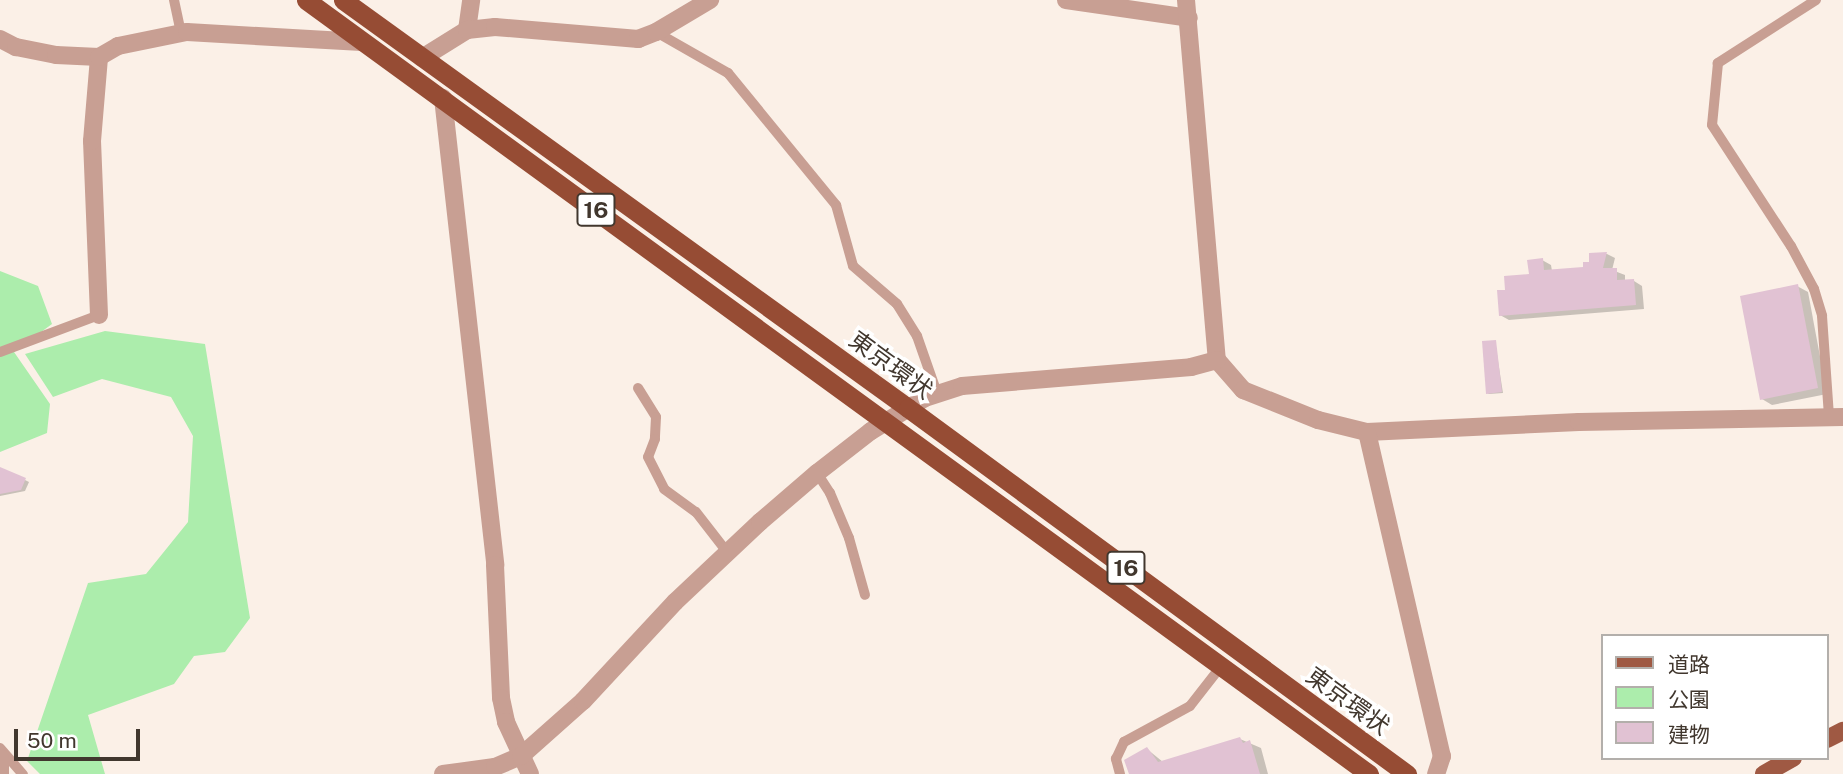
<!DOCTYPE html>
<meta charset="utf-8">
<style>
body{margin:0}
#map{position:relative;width:1843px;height:774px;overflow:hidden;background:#fbf0e7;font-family:"Public Sans","Noto Sans JP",sans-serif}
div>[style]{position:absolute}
.green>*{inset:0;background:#acedac}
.shadow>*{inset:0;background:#0003}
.building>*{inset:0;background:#e1c2d3}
.service>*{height:10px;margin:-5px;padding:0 5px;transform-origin:5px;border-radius:5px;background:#c89f93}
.minor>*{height:18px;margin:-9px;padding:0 9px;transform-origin:9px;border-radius:9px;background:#c89f93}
.tertiary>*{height:18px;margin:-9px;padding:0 9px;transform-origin:9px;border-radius:9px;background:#c89f93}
.primary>*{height:18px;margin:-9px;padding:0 9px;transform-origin:9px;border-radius:9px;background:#9f5943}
.trunk>*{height:19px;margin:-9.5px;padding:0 9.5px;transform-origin:9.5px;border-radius:9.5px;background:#964c34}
span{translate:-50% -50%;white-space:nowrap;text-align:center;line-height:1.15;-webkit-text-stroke:7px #fff;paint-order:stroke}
.shield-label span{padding:2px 5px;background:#fff;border:2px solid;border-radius:5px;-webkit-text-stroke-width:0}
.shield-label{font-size:23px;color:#41372e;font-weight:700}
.street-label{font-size:24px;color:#41372e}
.legend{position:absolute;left:1601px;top:634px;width:228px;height:126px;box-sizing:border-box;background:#fff;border:2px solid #b3afab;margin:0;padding:9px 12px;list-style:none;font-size:21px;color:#41372e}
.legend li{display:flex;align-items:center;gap:14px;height:35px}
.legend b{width:35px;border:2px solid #b3afab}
.scale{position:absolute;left:14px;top:729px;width:126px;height:32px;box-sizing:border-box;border:4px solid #41372e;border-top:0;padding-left:9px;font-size:21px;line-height:24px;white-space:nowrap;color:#41372e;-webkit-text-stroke:5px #fff;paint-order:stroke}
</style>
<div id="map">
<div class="green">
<div style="clip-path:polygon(0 271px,38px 286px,52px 324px,14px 352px,50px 404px,47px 433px,0 452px)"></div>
<div style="clip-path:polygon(105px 331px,205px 344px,250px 618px,225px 652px,194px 656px,174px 684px,88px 715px,105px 774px,40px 774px,27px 761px,88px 583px,146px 574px,188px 522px,193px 436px,171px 397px,102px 379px,53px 397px,25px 354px)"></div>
</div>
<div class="shadow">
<div style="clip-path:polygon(1591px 254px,1607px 254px,1615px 258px,1612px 270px,1625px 275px,1625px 281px,1634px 281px,1642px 286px,1644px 309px,1509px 320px,1500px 315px,1507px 291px,1531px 276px,1542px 260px,1551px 265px,1552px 271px,1585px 268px,1591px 263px)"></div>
<div style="clip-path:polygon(1797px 286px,1808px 292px,1827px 394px,1772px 405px,1762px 399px)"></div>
<div style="clip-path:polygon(1495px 342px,1503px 393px,1489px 394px,1487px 393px)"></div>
<div style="clip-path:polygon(13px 474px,29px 482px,25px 491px,0 496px,0 479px)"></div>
<div style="clip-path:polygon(1240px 739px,1261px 748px,1268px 774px,1131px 774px,1147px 749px,1163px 762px)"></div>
</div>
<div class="building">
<div style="clip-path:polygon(1607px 252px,1603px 268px,1617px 268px,1617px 280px,1634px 279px,1636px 305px,1499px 316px,1497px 290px,1505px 290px,1504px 276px,1529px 274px,1527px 260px,1543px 258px,1544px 270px,1583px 267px,1583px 262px,1589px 262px,1589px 253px)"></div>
<div style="clip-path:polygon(1798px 284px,1818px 388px,1760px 400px,1740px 296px)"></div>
<div style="clip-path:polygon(1496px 340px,1502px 392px,1486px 394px,1482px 341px)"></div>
<div style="clip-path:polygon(0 467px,26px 478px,21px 490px,0 494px)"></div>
<div style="clip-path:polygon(1240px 737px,1243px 743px,1250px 740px,1260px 774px,1129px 774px,1124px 760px,1147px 747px,1158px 762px)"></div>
</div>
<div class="service">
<div style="left:174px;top:0;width:34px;rotate:78deg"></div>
<div style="left:1816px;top:0;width:117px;rotate:147.3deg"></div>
<div style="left:1718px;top:63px;width:62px;rotate:95.5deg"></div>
<div style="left:1712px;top:125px;width:145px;rotate:56.9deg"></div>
<div style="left:1791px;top:246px;width:49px;rotate:61.9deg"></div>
<div style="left:1814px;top:289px;width:28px;rotate:73deg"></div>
<div style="left:1822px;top:316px;width:101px;rotate:86deg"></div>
<div style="left:656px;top:32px;width:83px;rotate:29.7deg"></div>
<div style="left:728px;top:73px;width:171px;rotate:50.7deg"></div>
<div style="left:836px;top:205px;width:63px;rotate:74.4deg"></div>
<div style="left:853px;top:266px;width:58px;rotate:40.8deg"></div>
<div style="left:897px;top:304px;width:38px;rotate:58deg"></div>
<div style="left:917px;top:336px;width:60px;rotate:70.7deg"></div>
<div style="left:0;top:352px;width:106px;rotate:-20.5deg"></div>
<div style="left:638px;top:388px;width:34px;rotate:58deg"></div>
<div style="left:656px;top:417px;width:22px;rotate:93deg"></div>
<div style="left:655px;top:439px;width:19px;rotate:111deg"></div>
<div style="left:648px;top:457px;width:36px;rotate:63deg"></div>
<div style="left:664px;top:489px;width:39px;rotate:36deg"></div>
<div style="left:696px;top:512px;width:51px;rotate:52.2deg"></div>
<div style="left:817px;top:473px;width:24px;rotate:57deg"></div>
<div style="left:830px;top:493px;width:49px;rotate:67.1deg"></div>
<div style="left:849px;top:538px;width:59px;rotate:74.3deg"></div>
<div style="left:0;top:748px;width:35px;rotate:49deg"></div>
<div style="left:1120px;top:774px;width:16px;rotate:-105deg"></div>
<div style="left:1116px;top:759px;width:19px;rotate:-65deg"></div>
<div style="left:1124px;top:742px;width:75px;rotate:-28.6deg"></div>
<div style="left:1190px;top:706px;width:52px;rotate:-52deg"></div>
</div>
<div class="minor">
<div style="left:1066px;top:0;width:124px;rotate:8.3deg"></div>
<div style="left:467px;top:30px;width:30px;rotate:-82deg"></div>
<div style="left:0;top:39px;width:18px;rotate:27deg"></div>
<div style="left:16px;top:47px;width:41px;rotate:11.3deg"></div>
<div style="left:56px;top:55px;width:43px;rotate:2.7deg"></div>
<div style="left:422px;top:58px;width:53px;rotate:-31.9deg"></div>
<div style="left:467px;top:30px;width:28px;rotate:-6deg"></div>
<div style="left:495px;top:27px;width:144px;rotate:4.8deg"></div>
<div style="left:638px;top:39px;width:19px;rotate:-21deg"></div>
<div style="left:656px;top:32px;width:63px;rotate:-30.7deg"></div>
<div style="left:443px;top:98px;width:470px;rotate:83.6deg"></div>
<div style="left:495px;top:565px;width:133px;rotate:87.4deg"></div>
<div style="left:501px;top:698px;width:25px;rotate:78deg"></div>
<div style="left:506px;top:722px;width:57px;rotate:65.2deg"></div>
<div style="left:99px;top:315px;width:174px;rotate:-92.3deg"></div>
<div style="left:92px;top:141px;width:84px;rotate:-85.2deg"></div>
<div style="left:99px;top:57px;width:22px;rotate:-30deg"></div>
<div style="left:118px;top:46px;width:70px;rotate:-11.5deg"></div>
<div style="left:187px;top:32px;width:175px;rotate:3.3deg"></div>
</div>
<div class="tertiary">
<div style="left:1186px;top:0;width:361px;rotate:85.1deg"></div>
<div style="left:1217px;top:360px;width:40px;rotate:49deg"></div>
<div style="left:1243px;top:390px;width:81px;rotate:21.8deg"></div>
<div style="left:1318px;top:420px;width:50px;rotate:13.8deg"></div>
<div style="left:1367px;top:432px;width:212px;rotate:-2.7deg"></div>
<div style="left:1579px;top:422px;width:264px;rotate:-1.1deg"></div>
<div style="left:1367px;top:432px;width:333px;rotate:77deg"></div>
<div style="left:1442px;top:756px;width:19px;rotate:108deg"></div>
<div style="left:0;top:758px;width:16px;rotate:90deg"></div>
<div style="left:443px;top:774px;width:52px;rotate:-7.7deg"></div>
<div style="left:495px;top:767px;width:28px;rotate:-23deg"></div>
<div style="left:521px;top:756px;width:83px;rotate:-41.6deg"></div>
<div style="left:583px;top:701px;width:135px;rotate:-47.1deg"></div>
<div style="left:675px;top:602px;width:117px;rotate:-43.3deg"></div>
<div style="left:760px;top:522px;width:75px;rotate:-40.7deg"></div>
<div style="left:817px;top:473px;width:68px;rotate:-37.9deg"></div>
<div style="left:871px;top:431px;width:63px;rotate:-31.4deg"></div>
<div style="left:925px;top:398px;width:39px;rotate:-18deg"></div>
<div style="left:962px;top:386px;width:230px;rotate:-4.7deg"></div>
<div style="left:1191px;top:367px;width:27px;rotate:-15deg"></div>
</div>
<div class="primary">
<div style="left:1827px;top:739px;width:18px;rotate:-27deg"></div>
<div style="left:1764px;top:774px;width:33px;rotate:-29deg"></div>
</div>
<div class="trunk">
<div style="left:306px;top:0;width:1315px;rotate:36.06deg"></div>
<div style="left:343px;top:0;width:697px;rotate:35.83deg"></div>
<div style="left:908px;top:408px;width:619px;rotate:36.26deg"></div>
</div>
<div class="shield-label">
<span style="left:596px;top:210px">16</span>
<span style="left:1126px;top:568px">16</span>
</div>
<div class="street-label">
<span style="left:891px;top:365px;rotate:36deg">東京環状</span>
<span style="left:1348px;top:701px;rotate:36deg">東京環状</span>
</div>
<ul class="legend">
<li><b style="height:9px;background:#9f5943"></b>道路</li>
<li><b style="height:19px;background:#acedac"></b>公園</li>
<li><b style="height:19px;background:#e1c2d3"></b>建物</li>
</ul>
<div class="scale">50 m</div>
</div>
